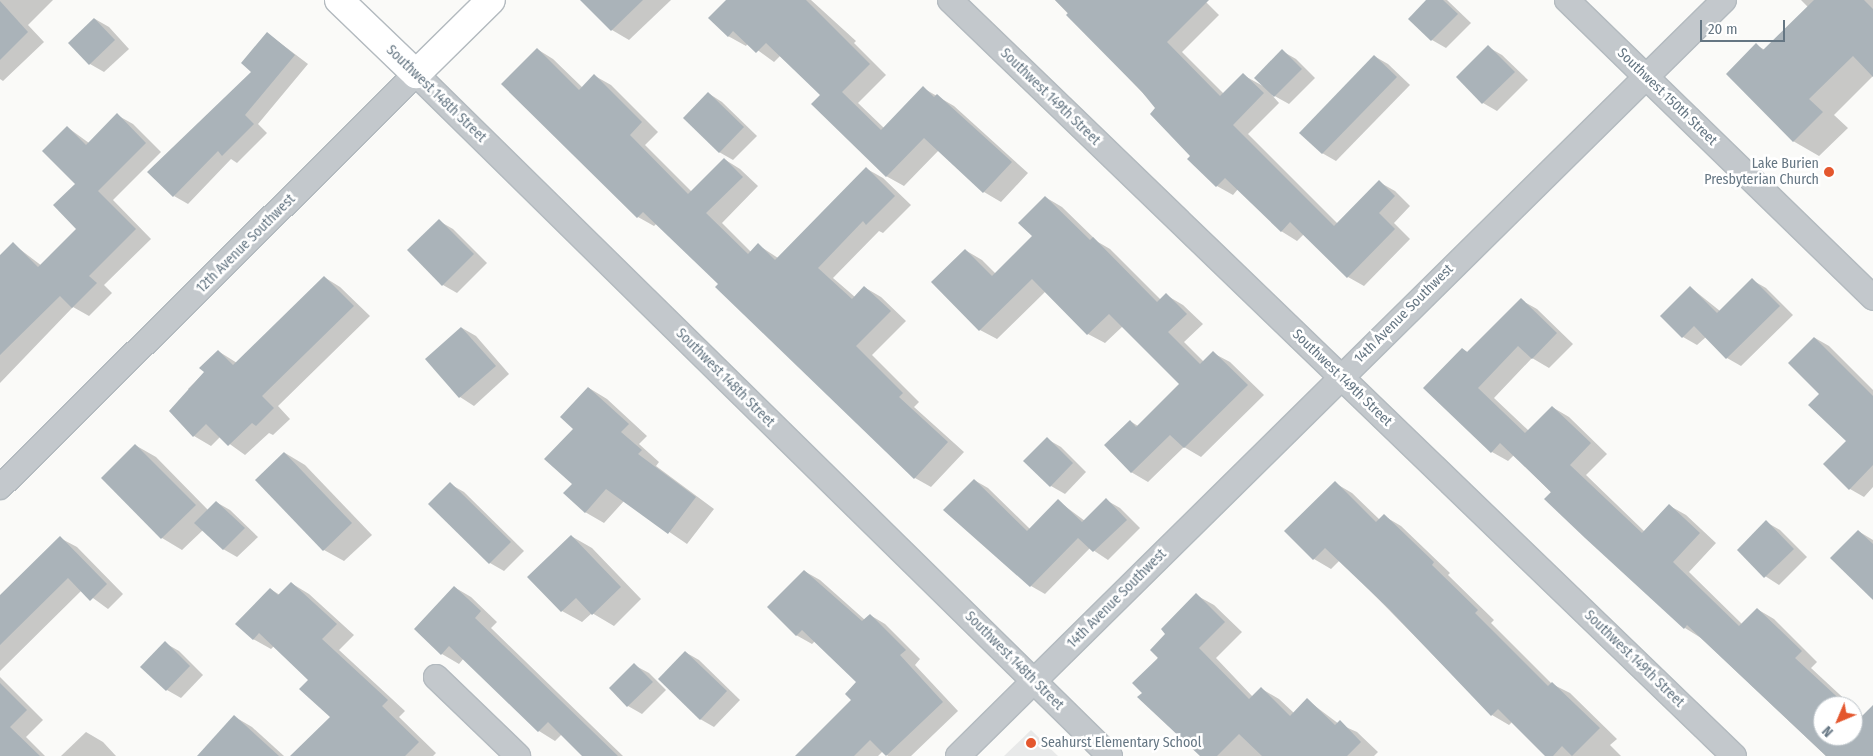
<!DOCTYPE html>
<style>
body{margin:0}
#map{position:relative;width:1873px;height:756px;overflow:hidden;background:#fafaf8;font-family:"Fira Sans Condensed",sans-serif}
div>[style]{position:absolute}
.built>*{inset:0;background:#e8e9e9}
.shadow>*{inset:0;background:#0003}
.building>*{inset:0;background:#aab3b9}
.roads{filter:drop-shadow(1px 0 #b3babf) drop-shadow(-1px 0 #b3babf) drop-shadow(0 1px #b3babf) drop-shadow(0 -1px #b3babf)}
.street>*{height:24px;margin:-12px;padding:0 12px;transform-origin:12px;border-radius:12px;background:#c3c8cc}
.secondary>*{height:28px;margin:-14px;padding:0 14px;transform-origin:14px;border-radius:14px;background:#fff}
.dots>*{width:14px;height:14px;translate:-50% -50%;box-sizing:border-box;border:2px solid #fff;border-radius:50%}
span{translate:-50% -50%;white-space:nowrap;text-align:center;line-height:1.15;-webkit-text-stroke:5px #fff;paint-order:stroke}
.street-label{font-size:14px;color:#657683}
.poi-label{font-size:14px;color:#657683}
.right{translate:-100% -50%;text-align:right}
.left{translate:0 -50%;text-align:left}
.north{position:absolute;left:1813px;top:696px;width:50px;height:50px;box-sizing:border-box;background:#fff;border:1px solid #c1c8cd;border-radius:50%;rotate:225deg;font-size:14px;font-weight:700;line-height:20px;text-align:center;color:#657683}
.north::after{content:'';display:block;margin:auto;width:18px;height:22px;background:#e4572e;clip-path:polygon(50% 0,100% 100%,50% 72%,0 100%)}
.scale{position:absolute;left:1700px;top:20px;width:85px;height:22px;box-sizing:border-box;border:2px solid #657683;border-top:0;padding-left:6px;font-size:15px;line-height:18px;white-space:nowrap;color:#657683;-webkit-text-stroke:4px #fff;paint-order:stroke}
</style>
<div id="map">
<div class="built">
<div style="clip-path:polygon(1031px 730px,1058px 756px,1004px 756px)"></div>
</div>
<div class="shadow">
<div style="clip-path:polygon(0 0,53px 0,28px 25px,44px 42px,3px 81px,0 79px)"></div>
<div style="clip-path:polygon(591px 0,671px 0,629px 40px,612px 30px,586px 5px)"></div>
<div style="clip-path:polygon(728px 0,811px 0,856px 41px,854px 43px,886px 75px,858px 103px,884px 128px,923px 88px,954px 106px,1028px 173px,1001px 202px,984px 192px,939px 150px,904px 186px,886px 176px,822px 95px,780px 56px,774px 62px,748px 43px,746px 46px,728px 36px)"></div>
<div style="clip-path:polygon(1055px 0,1204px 0,1219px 15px,1182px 52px,1224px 94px,1243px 75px,1263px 86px,1282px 51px,1296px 59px,1315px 78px,1289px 104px,1271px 94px,1279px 103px,1248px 134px,1338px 224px,1379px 182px,1395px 191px,1410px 206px,1394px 223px,1410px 239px,1364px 286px,1348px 277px,1304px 234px,1297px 241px,1281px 231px,1238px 189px,1233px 195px,1217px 186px,1157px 108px)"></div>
<div style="clip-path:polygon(1428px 0,1447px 0,1471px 23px,1446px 48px,1432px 40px)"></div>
<div style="clip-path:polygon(1801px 0,1873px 0,1873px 76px,1834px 115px,1848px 128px,1819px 156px,1793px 141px,1756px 45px,1765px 50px,1808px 7px)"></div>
<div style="clip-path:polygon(95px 19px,109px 27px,129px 49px,104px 72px,90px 64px)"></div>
<div style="clip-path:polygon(267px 33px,308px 64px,258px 124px,267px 133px,237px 163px,231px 159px,188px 204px,174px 196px,253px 72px)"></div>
<div style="clip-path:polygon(1488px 47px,1502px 55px,1528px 80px,1497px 111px,1483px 103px)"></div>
<div style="clip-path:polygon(537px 49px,553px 59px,583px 88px,595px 76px,611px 85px,658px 132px,645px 145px,692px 192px,724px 159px,740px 169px,758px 186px,722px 223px,751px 252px,758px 245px,778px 258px,867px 169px,883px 178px,911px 205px,883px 233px,879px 231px,833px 278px,855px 297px,864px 287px,881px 297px,906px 321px,872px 355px,919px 402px,914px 407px,964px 452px,931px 487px,915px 478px,717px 287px,720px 284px,657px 223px,654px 226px,638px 217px)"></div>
<div style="clip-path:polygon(1374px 56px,1388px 64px,1410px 85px,1336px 161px,1322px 153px)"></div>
<div style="clip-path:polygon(708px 93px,722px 102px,757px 136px,733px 160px,719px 152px)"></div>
<div style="clip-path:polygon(117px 115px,133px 124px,161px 152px,113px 200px,151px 239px,104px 285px,112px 293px,89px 316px,73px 307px,0 383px,0 257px,13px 244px,42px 266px,78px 229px,76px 184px,67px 127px,89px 143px)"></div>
<div style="clip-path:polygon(1045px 197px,1062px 207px,1098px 242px,1110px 249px,1161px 300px,1166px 295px,1183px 305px,1203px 324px,1184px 342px,1204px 362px,1213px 353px,1230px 362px,1264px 395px,1201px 457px,1184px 447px,1148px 482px,1131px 472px,1130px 421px,1138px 426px,1181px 384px,1123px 326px,1105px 343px,1088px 334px,1046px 291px,997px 339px,980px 330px,965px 250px,982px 260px,996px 274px,1033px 236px)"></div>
<div style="clip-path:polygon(439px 221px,453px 229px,487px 263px,457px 293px,443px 285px)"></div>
<div style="clip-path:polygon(324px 277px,340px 287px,370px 316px,278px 406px,290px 419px,273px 435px,269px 433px,245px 455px,220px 437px,211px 446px,194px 436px,170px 411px,191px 392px,188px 389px,205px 372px,218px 351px,237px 363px)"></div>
<div style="clip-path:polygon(1752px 280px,1766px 288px,1793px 315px,1741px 366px,1727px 358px,1706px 337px,1697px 345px,1683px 337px,1662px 316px,1690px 287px,1720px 311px)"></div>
<div style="clip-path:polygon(1521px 300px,1537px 309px,1573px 344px,1549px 368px,1532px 358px,1494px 398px,1529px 431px,1552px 407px,1569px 417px,1607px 454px,1586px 475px,1645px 532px,1670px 506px,1686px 515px,1716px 543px,1689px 572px,1742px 624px,1757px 609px,1774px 619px,1817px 662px,1811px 668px,1852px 706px,1823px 706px,1823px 736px,1853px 736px,1853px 707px,1864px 717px,1873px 711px,1873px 756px,1826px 756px,1701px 638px,1685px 628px,1514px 455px,1508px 461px,1492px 452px,1462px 349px,1469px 353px)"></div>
<div style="clip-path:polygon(462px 328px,476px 336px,509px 374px,474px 406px,460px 397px,427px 359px)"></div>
<div style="clip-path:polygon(1815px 338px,1829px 346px,1873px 390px,1873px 487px,1864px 497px,1850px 489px,1847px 441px,1821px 394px)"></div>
<div style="clip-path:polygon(589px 388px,607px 399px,647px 436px,639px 444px,659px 462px,656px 466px,714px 509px,687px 544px,624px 501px,604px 523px,585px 512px,573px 484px,575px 429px)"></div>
<div style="clip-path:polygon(1047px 439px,1061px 447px,1086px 472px,1065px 494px,1051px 486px,1025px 461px)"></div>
<div style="clip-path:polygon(135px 445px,156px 457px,208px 510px,216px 502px,230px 510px,258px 537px,237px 557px,223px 549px,203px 530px,182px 550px,162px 538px)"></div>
<div style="clip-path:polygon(285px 453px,305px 465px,372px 535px,344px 561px,324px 550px)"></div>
<div style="clip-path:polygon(974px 480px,988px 488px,1030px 529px,1058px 501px,1085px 521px,1106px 500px,1120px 508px,1140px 528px,1108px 560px,1090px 548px,1045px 594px,1031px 586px)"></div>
<div style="clip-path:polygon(1335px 483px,1352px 493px,1380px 520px,1384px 516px,1401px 526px,1450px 573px,1448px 575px,1494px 620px,1491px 623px,1552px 684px,1570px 693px,1617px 739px,1610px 745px,1621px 756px,1547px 756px,1512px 722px,1509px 725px,1492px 715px,1340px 560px,1331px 569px,1314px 559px,1286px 531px)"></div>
<div style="clip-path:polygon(450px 484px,464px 492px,524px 551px,504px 571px,490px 563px,430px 504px)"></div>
<div style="clip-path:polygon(1766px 522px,1780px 530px,1807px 557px,1779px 585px,1765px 576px)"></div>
<div style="clip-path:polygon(1858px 531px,1873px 540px,1873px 596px)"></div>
<div style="clip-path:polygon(571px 536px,592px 548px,641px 599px,614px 626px,592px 613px,582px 622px,562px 611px)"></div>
<div style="clip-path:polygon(60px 538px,77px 547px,123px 594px,108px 609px,82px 590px,0 671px,0 598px)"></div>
<div style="clip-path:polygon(804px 571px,820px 580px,865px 620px,870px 615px,885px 624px,920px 659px,915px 665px,958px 711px,911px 756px,888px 756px,883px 751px,878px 756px,797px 756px,853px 700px,858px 682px,815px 641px,812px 644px,796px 635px)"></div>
<div style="clip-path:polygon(291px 583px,309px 594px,354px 635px,339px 650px,405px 711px,399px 717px,436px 753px,433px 756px,292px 756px,332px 717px,310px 680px,274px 646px,271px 649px,253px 639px,270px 589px,280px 595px)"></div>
<div style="clip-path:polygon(454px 587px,471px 597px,497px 622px,491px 628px,623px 756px,583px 756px,562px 734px,555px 741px,539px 731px,464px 658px,459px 664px,442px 654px,415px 629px)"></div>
<div style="clip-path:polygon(1196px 595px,1214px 605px,1242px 632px,1216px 658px,1253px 697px,1262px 689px,1279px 699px,1294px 713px,1307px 700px,1339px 724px,1357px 732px,1378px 752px,1374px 756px,1201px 756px,1144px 693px,1167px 634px)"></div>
<div style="clip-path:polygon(165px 643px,179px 651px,203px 675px,181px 698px,167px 690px)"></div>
<div style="clip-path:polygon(685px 652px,699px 660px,740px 700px,714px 727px,700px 719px)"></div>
<div style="clip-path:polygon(634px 665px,649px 673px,666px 690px,642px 714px,628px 706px,611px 688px)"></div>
<div style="clip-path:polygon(0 677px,43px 720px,26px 737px,45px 756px,0 756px)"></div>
<div style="clip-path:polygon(235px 717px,252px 727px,284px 756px,217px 756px)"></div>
<div style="clip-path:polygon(86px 732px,103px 742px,116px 756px,61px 756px)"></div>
</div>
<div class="building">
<div style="clip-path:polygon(580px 0,643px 0,611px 31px)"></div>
<div style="clip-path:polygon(726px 0,806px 0,870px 64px,842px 92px,881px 130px,923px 86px,934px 97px,937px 94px,1012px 162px,983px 193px,924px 138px,886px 177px,811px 104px,820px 95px,766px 43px,756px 53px,733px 31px,728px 37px,708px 18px)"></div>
<div style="clip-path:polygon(1055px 0,1209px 0,1167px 42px,1220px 96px,1243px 73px,1264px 93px,1233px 125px,1334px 226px,1379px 180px,1395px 196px,1379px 213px,1395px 229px,1347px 278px,1290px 222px,1281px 232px,1225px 178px,1216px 187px,1187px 159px,1190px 156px,1150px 114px,1155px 108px,1142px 92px,1066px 15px,1068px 13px)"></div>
<div style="clip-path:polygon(1426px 0,1443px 0,1458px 14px,1431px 41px,1408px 19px)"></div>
<div style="clip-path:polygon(1814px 0,1864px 0,1873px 9px,1873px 77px,1853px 56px,1809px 99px,1823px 112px,1793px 142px,1726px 74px,1756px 43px,1763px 50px)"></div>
<div style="clip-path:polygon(0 1px,28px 32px,0 60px)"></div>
<div style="clip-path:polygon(94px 18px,115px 40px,89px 65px,68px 43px)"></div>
<div style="clip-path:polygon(267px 32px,295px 55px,245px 115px,254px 124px,222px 156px,218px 151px,173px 197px,147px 172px,251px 72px,241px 63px)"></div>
<div style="clip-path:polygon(1488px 45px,1515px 72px,1482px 104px,1456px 77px)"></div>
<div style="clip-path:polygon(537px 48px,579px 90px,594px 74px,642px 122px,630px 135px,688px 194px,724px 158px,743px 177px,706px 213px,748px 254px,758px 243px,775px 260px,866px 167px,895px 196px,866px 225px,863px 221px,818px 268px,852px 299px,864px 286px,891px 311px,856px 346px,903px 393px,899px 397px,948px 442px,914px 479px,715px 287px,718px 284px,643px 212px,637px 218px,501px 84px)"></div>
<div style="clip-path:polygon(1282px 49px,1302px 69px,1274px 97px,1254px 78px)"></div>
<div style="clip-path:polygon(1374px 55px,1397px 77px,1322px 154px,1299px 133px)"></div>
<div style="clip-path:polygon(708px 92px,744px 127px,719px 153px,683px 118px)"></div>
<div style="clip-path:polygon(117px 113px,146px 143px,98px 191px,136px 229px,89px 276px,97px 283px,72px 308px,60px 296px,0 355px,0 255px,13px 242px,38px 267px,76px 229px,53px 205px,75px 184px,42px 151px,67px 126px,86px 145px)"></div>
<div style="clip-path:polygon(1045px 196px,1090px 240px,1093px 237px,1157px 302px,1166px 293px,1187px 314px,1168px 332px,1200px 364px,1213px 351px,1248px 385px,1184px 448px,1170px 435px,1131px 473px,1104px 445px,1130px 420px,1136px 427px,1179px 384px,1109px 314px,1087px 335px,1032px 279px,979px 331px,931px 282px,965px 249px,992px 276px,1032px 236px,1018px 223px)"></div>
<div style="clip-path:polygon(439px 219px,474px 254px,442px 286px,407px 250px)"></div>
<div style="clip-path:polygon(324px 276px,354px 306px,262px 396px,274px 408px,256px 426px,252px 423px,228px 446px,206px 424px,193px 437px,169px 411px,204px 372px,199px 368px,218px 350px,233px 365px)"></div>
<div style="clip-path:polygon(1752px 278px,1780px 306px,1726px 359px,1694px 326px,1682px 338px,1660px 316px,1690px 286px,1717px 313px)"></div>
<div style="clip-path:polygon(1521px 298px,1557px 333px,1532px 359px,1518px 346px,1478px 388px,1525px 433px,1552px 406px,1591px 443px,1570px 465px,1642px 533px,1669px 504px,1700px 533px,1673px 562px,1739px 626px,1757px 608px,1802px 651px,1795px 658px,1847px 706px,1823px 706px,1823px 736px,1853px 736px,1853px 711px,1860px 718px,1873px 705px,1873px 756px,1826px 756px,1687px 625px,1684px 629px,1585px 538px,1544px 499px,1551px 492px,1500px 443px,1491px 453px,1423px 388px,1462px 348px,1467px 352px)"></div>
<div style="clip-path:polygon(461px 327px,496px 366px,459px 398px,425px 359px)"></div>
<div style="clip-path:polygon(1814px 337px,1873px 396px,1873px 465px,1849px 490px,1823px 464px,1846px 441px,1808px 405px,1819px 394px,1788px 363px)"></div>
<div style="clip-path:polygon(588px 387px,629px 424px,621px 432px,642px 450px,638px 454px,696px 497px,668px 534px,606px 489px,585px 513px,563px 493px,572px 484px,544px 459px,573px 429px,560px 417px)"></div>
<div style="clip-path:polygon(1047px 437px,1073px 463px,1050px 487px,1023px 461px)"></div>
<div style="clip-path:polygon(135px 444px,196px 505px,161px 539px,101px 478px)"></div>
<div style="clip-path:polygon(284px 452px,352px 523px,323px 551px,255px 480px)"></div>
<div style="clip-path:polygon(974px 479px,1027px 531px,1058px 499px,1082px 522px,1106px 498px,1127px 520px,1093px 552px,1078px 538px,1030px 587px,943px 510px)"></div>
<div style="clip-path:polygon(1335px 481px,1376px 522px,1384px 514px,1434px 562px,1432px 565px,1478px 610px,1475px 613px,1548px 686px,1552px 682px,1600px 728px,1572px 756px,1562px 746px,1553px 756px,1545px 756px,1498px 709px,1491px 716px,1389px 609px,1325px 548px,1313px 560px,1284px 531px)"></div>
<div style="clip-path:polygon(450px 482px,511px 542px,489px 564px,428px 504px)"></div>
<div style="clip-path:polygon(216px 501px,245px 528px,223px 550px,194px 523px)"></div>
<div style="clip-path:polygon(1766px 520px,1794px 549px,1764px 578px,1737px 550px)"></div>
<div style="clip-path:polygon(1858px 530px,1873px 544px,1873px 600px,1830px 558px)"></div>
<div style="clip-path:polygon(571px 535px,621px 587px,592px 615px,576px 598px,561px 612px,527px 577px)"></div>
<div style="clip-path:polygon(60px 536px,107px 584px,90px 601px,68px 578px,0 645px,0 595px)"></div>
<div style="clip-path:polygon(804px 570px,862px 621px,870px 614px,906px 650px,900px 655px,943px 702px,886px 756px,870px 740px,854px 756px,795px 756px,851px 700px,845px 694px,856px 682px,802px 630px,796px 636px,767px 607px)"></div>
<div style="clip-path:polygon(291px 582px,337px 624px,322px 639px,388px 700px,382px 706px,419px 742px,405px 756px,290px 756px,330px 717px,299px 689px,308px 680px,259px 633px,253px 640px,235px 624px,270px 588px,278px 595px)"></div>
<div style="clip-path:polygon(454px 586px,481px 611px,475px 618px,618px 756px,582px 756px,548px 722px,538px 732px,449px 646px,441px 655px,414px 629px)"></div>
<div style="clip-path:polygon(1196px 593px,1225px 622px,1199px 648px,1249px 699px,1261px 687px,1290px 716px,1307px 698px,1335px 725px,1340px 720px,1361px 742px,1347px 756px,1262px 756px,1239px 734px,1217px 756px,1200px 756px,1137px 697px,1142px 693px,1132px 683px,1158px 658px,1150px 650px,1165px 634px,1161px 629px)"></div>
<div style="clip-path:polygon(165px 641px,190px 666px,166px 691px,140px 667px)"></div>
<div style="clip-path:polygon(685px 651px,727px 691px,700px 720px,658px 679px)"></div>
<div style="clip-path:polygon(634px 663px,653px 682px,627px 707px,609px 688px)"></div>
<div style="clip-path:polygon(0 683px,27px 710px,10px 727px,40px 756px,0 756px)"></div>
<div style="clip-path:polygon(234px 715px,279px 756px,197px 756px)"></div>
</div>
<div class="roads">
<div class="street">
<div style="left:950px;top:0;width:1089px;rotate:43.96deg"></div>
<div style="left:1567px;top:0;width:427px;rotate:44.2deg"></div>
<div style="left:0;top:487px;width:586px;rotate:-44.79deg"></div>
<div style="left:416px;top:74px;width:973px;rotate:44.5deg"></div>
<div style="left:436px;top:677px;width:114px;rotate:43.9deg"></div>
<div style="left:958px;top:756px;width:1076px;rotate:-44.62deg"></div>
</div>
<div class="secondary">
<div style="left:339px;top:0;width:107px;rotate:43.9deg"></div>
<div style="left:416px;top:74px;width:105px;rotate:-44.6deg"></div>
</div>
</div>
<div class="dots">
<div style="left:1829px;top:172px;background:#e4572e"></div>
<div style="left:1031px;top:743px;background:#e4572e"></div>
</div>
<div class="street-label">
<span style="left:436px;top:94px;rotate:44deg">Southwest 148th Street</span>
<span style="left:1050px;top:97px;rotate:44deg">Southwest 149th Street</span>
<span style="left:1667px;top:97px;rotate:44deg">Southwest 150th Street</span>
<span style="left:246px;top:244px;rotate:-45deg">12th Avenue Southwest</span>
<span style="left:1404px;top:314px;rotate:-45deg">14th Avenue Southwest</span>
<span style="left:725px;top:378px;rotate:45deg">Southwest 148th Street</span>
<span style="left:1342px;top:378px;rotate:44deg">Southwest 149th Street</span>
<span style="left:1117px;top:599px;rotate:-45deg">14th Avenue Southwest</span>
<span style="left:1634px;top:659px;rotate:44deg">Southwest 149th Street</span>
<span style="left:1014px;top:661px;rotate:45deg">Southwest 148th Street</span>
</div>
<div class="poi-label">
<span class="right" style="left:1819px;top:172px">Lake Burien<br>Presbyterian Church</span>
<span class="left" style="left:1041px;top:743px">Seahurst Elementary School</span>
</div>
<div class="north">N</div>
<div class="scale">20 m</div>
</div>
